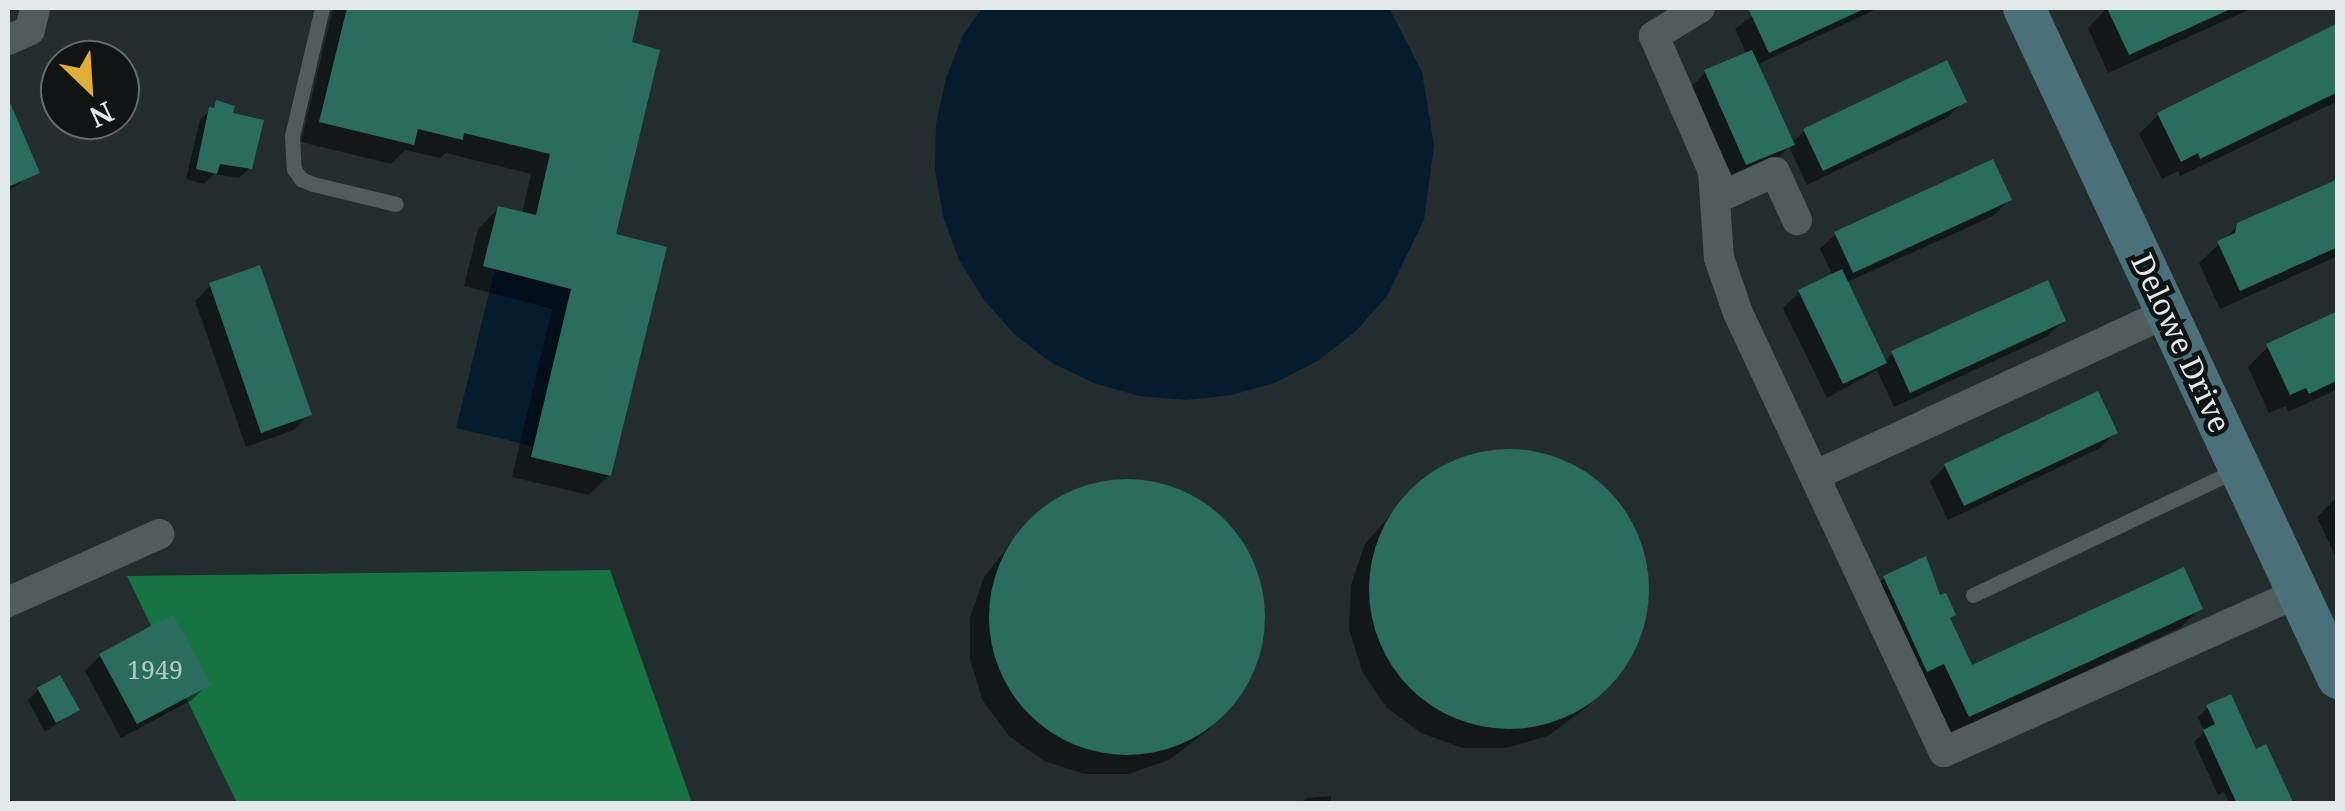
<!DOCTYPE html>
<style>
body{margin:0}
#map{position:relative;width:2345px;height:811px;overflow:hidden;background:#232d2d;font-family:"Noto Serif",serif}
div>[style]{position:absolute}
.forest>*{inset:0;background:#157441}
.water>*{inset:0;background:#051c2f}
.shadow>*{inset:0;background:#0007}
.building>*{inset:0;background:#2a6c5e}
.round{border-radius:50%}
.lane>*{height:15px;margin:-7.5px;padding:0 7.5px;transform-origin:7.5px;border-radius:7.5px;background:#515c5c}
.street>*{height:30px;margin:-15px;padding:0 15px;transform-origin:15px;border-radius:15px;background:#515c5c}
.secondary>*{height:42px;margin:-21px;padding:0 21px;transform-origin:21px;border-radius:21px;background:#4a7079}
span{translate:-50% -50%;white-space:nowrap;text-align:center;line-height:1.15;-webkit-text-stroke:9px #101414;paint-order:stroke}
.number-label{font-size:25px;color:#b5cac6}
.number-label span{-webkit-text-stroke-width:0}
.street-label{font-size:30px;color:#e3e9e9}
.frame{position:absolute;inset:0;border:10px solid #e3e9e9;pointer-events:none}
.north{position:absolute;left:40px;top:40px;width:100px;height:100px;box-sizing:border-box;background:#101414;border:2px solid #646969;border-radius:50%;rotate:155deg;font-size:28px;font-weight:700;line-height:40px;text-align:center;color:#e3e9e9}
.north::after{content:'';display:block;margin:auto;width:35px;height:45px;background:#e3ae35;clip-path:polygon(50% 0,100% 100%,50% 72%,0 100%)}
</style>
<div id="map">
<div class="forest">
<div style="clip-path:polygon(610px 570px,692px 803px,237px 803px,127px 576px)"></div>
</div>
<div class="water">
<div style="clip-path:polygon(982px 8px,1389px 8px,1422px 72px,1434px 146px,1424px 220px,1387px 296px,1356px 331px,1319px 360px,1277px 382px,1232px 395px,1186px 400px,1139px 396px,1094px 383px,1052px 363px,1015px 335px,984px 300px,959px 260px,943px 216px,935px 170px,936px 124px,946px 78px,963px 35px)"></div>
<div style="clip-path:polygon(495px 269px,571px 289px,533px 446px,456px 428px)"></div>
</div>
<div class="shadow">
<div style="clip-path:polygon(333px 8px,638px 8px,629px 44px,613px 236px,609px 475px,589px 495px,512px 477px,552px 309px,464px 286px,478px 229px,498px 209px,522px 214px,531px 174px,446px 153px,440px 158px,405px 150px,391px 164px,301px 142px)"></div>
<div style="clip-path:polygon(1763px 8px,1879px 8px,1756px 65px,1791px 144px,1804px 131px,1964px 101px,1948px 117px,1807px 185px,1789px 147px,1776px 160px,1730px 179px,1690px 88px,1706px 72px,1747px 55px,1735px 29px)"></div>
<div style="clip-path:polygon(2107px 8px,2253px 8px,2108px 73px,2088px 28px)"></div>
<div style="clip-path:polygon(2338px 25px,2338px 111px,2334px 103px,2180px 176px,2178px 171px,2162px 179px,2139px 134px,2158px 115px)"></div>
<div style="clip-path:polygon(217px 103px,230px 114px,250px 168px,239px 178px,214px 174px,204px 184px,186px 179px,200px 120px)"></div>
<div style="clip-path:polygon(16px 123px,37px 172px,8px 191px,8px 127px)"></div>
<div style="clip-path:polygon(2338px 180px,2338px 256px,2220px 309px,2199px 263px,2238px 226px)"></div>
<div style="clip-path:polygon(2009px 200px,1993px 216px,1845px 283px,1884px 362px,1892px 354px,2046px 283px,2063px 321px,2048px 336px,1894px 407px,1877px 370px,1827px 398px,1783px 308px,1799px 292px,1833px 276px,1820px 249px,1836px 234px)"></div>
<div style="clip-path:polygon(211px 285px,309px 414px,294px 430px,246px 447px,195px 301px)"></div>
<div style="clip-path:polygon(2338px 314px,2338px 389px,2288px 412px,2286px 406px,2269px 413px,2248px 367px,2268px 347px)"></div>
<div style="clip-path:polygon(2115px 433px,2100px 448px,1948px 520px,1930px 482px,1945px 466px)"></div>
<div style="clip-path:polygon(1498px 451px,1545px 455px,1589px 475px,1623px 509px,1643px 552px,1648px 600px,1636px 646px,1587px 707px,1548px 736px,1506px 748px,1463px 748px,1421px 733px,1386px 707px,1362px 671px,1349px 629px,1351px 585px,1365px 544px,1414px 488px,1451px 464px)"></div>
<div style="clip-path:polygon(1111px 481px,1159px 483px,1202px 502px,1237px 534px,1259px 576px,1265px 623px,1254px 669px,1228px 710px,1207px 731px,1169px 760px,1128px 774px,1085px 774px,1044px 761px,1009px 736px,983px 701px,970px 660px,970px 617px,984px 577px,1030px 520px,1065px 495px)"></div>
<div style="clip-path:polygon(2337px 497px,2338px 497px,2338px 562px,2317px 517px)"></div>
<div style="clip-path:polygon(1884px 578px,1938px 599px,1954px 615px,1948px 620px,1971px 668px,2200px 608px,2181px 627px,1950px 734px,1866px 597px)"></div>
<div style="clip-path:polygon(100px 656px,208px 684px,192px 700px,121px 738px,85px 671px)"></div>
<div style="clip-path:polygon(38px 690px,76px 710px,45px 732px,28px 700px)"></div>
<div style="clip-path:polygon(2208px 707px,2255px 752px,2291px 804px,2230px 804px,2224px 792px,2218px 795px,2194px 742px,2204px 732px,2198px 717px)"></div>
<div style="clip-path:polygon(1331px 796px,1331px 804px,1300px 804px,1306px 798px)"></div>
</div>
<div class="building">
<div style="clip-path:polygon(347px 8px,640px 8px,632px 42px,660px 50px,616px 234px,667px 247px,611px 476px,531px 457px,571px 289px,483px 266px,498px 206px,536px 215px,550px 154px,464px 133px,463px 140px,418px 129px,414px 145px,319px 122px)"></div>
<div style="clip-path:polygon(1748px 8px,1866px 8px,1769px 53px)"></div>
<div style="clip-path:polygon(2107px 8px,2233px 8px,2129px 55px)"></div>
<div style="clip-path:polygon(2338px 23px,2338px 92px,2200px 159px,2198px 153px,2181px 162px,2157px 113px)"></div>
<div style="clip-path:polygon(1752px 50px,1795px 145px,1746px 165px,1704px 70px)"></div>
<div style="clip-path:polygon(1947px 60px,1967px 102px,1823px 171px,1803px 129px)"></div>
<div style="clip-path:polygon(8px 98px,40px 173px,8px 187px)"></div>
<div style="clip-path:polygon(216px 100px,235px 106px,233px 113px,264px 120px,252px 169px,220px 164px,217px 174px,196px 169px,209px 107px,214px 108px)"></div>
<div style="clip-path:polygon(1993px 159px,2012px 200px,1853px 273px,1834px 232px)"></div>
<div style="clip-path:polygon(2338px 179px,2338px 247px,2240px 291px,2217px 241px,2235px 233px,2237px 223px)"></div>
<div style="clip-path:polygon(260px 265px,312px 415px,261px 433px,209px 283px)"></div>
<div style="clip-path:polygon(1842px 269px,1887px 363px,1843px 384px,1798px 290px)"></div>
<div style="clip-path:polygon(2048px 280px,2066px 321px,1910px 393px,1891px 351px)"></div>
<div style="clip-path:polygon(2338px 311px,2338px 380px,2309px 394px,2306px 388px,2290px 395px,2266px 344px)"></div>
<div style="clip-path:polygon(2098px 391px,2118px 433px,1964px 506px,1944px 464px)"></div>
<div class="round" style="left:1369px;top:449px;width:280px;height:280px"></div>
<div class="round" style="left:989px;top:479px;width:276px;height:276px"></div>
<div style="clip-path:polygon(1926px 556px,1940px 595px,1946px 593px,1956px 615px,1950px 618px,1972px 665px,2184px 567px,2203px 609px,1969px 717px,1944px 664px,1927px 672px,1883px 576px)"></div>
<div style="clip-path:polygon(173px 614px,211px 685px,137px 724px,99px 654px)"></div>
<div style="clip-path:polygon(60px 675px,80px 710px,56px 723px,37px 688px)"></div>
<div style="clip-path:polygon(2231px 694px,2256px 749px,2266px 744px,2294px 804px,2237px 804px,2203px 730px,2215px 724px,2206px 705px)"></div>
</div>
<div class="lane">
<div style="left:322px;top:8px;width:131px;rotate:103.2deg"></div>
<div style="left:292px;top:136px;width:33px;rotate:87deg"></div>
<div style="left:294px;top:169px;width:12px;rotate:55deg"></div>
<div style="left:301px;top:179px;width:13px;rotate:23deg"></div>
<div style="left:313px;top:184px;width:85px;rotate:13.5deg"></div>
<div style="left:1973px;top:595px;width:291px;rotate:-25.4deg"></div>
</div>
<div class="street">
<div style="left:1700px;top:8px;width:54px;rotate:148.7deg"></div>
<div style="left:1654px;top:36px;width:147px;rotate:66.4deg"></div>
<div style="left:1713px;top:171px;width:26px;rotate:65deg"></div>
<div style="left:1724px;top:195px;width:56px;rotate:-24.3deg"></div>
<div style="left:1775px;top:172px;width:53px;rotate:65.4deg"></div>
<div style="left:8px;top:40px;width:24px;rotate:-24deg"></div>
<div style="left:30px;top:30px;width:23px;rotate:-77deg"></div>
<div style="left:1713px;top:171px;width:87px;rotate:86.1deg"></div>
<div style="left:1719px;top:258px;width:58px;rotate:70.9deg"></div>
<div style="left:1738px;top:313px;width:485px;rotate:64.9deg"></div>
<div style="left:1944px;top:752px;width:388px;rotate:-24.2deg"></div>
<div style="left:1816px;top:475px;width:387px;rotate:-24.8deg"></div>
<div style="left:8px;top:602px;width:166px;rotate:-24.2deg"></div>
</div>
<div class="secondary">
<div style="left:2024px;top:8px;width:740px;rotate:64.89deg"></div>
</div>
<div class="number-label">
<span style="left:155px;top:669px">1949</span>
</div>
<div class="street-label">
<span style="left:2181px;top:343px;rotate:65deg">Delowe Drive</span>
</div>
<div class="frame"></div>
<div class="north">N</div>
</div>
